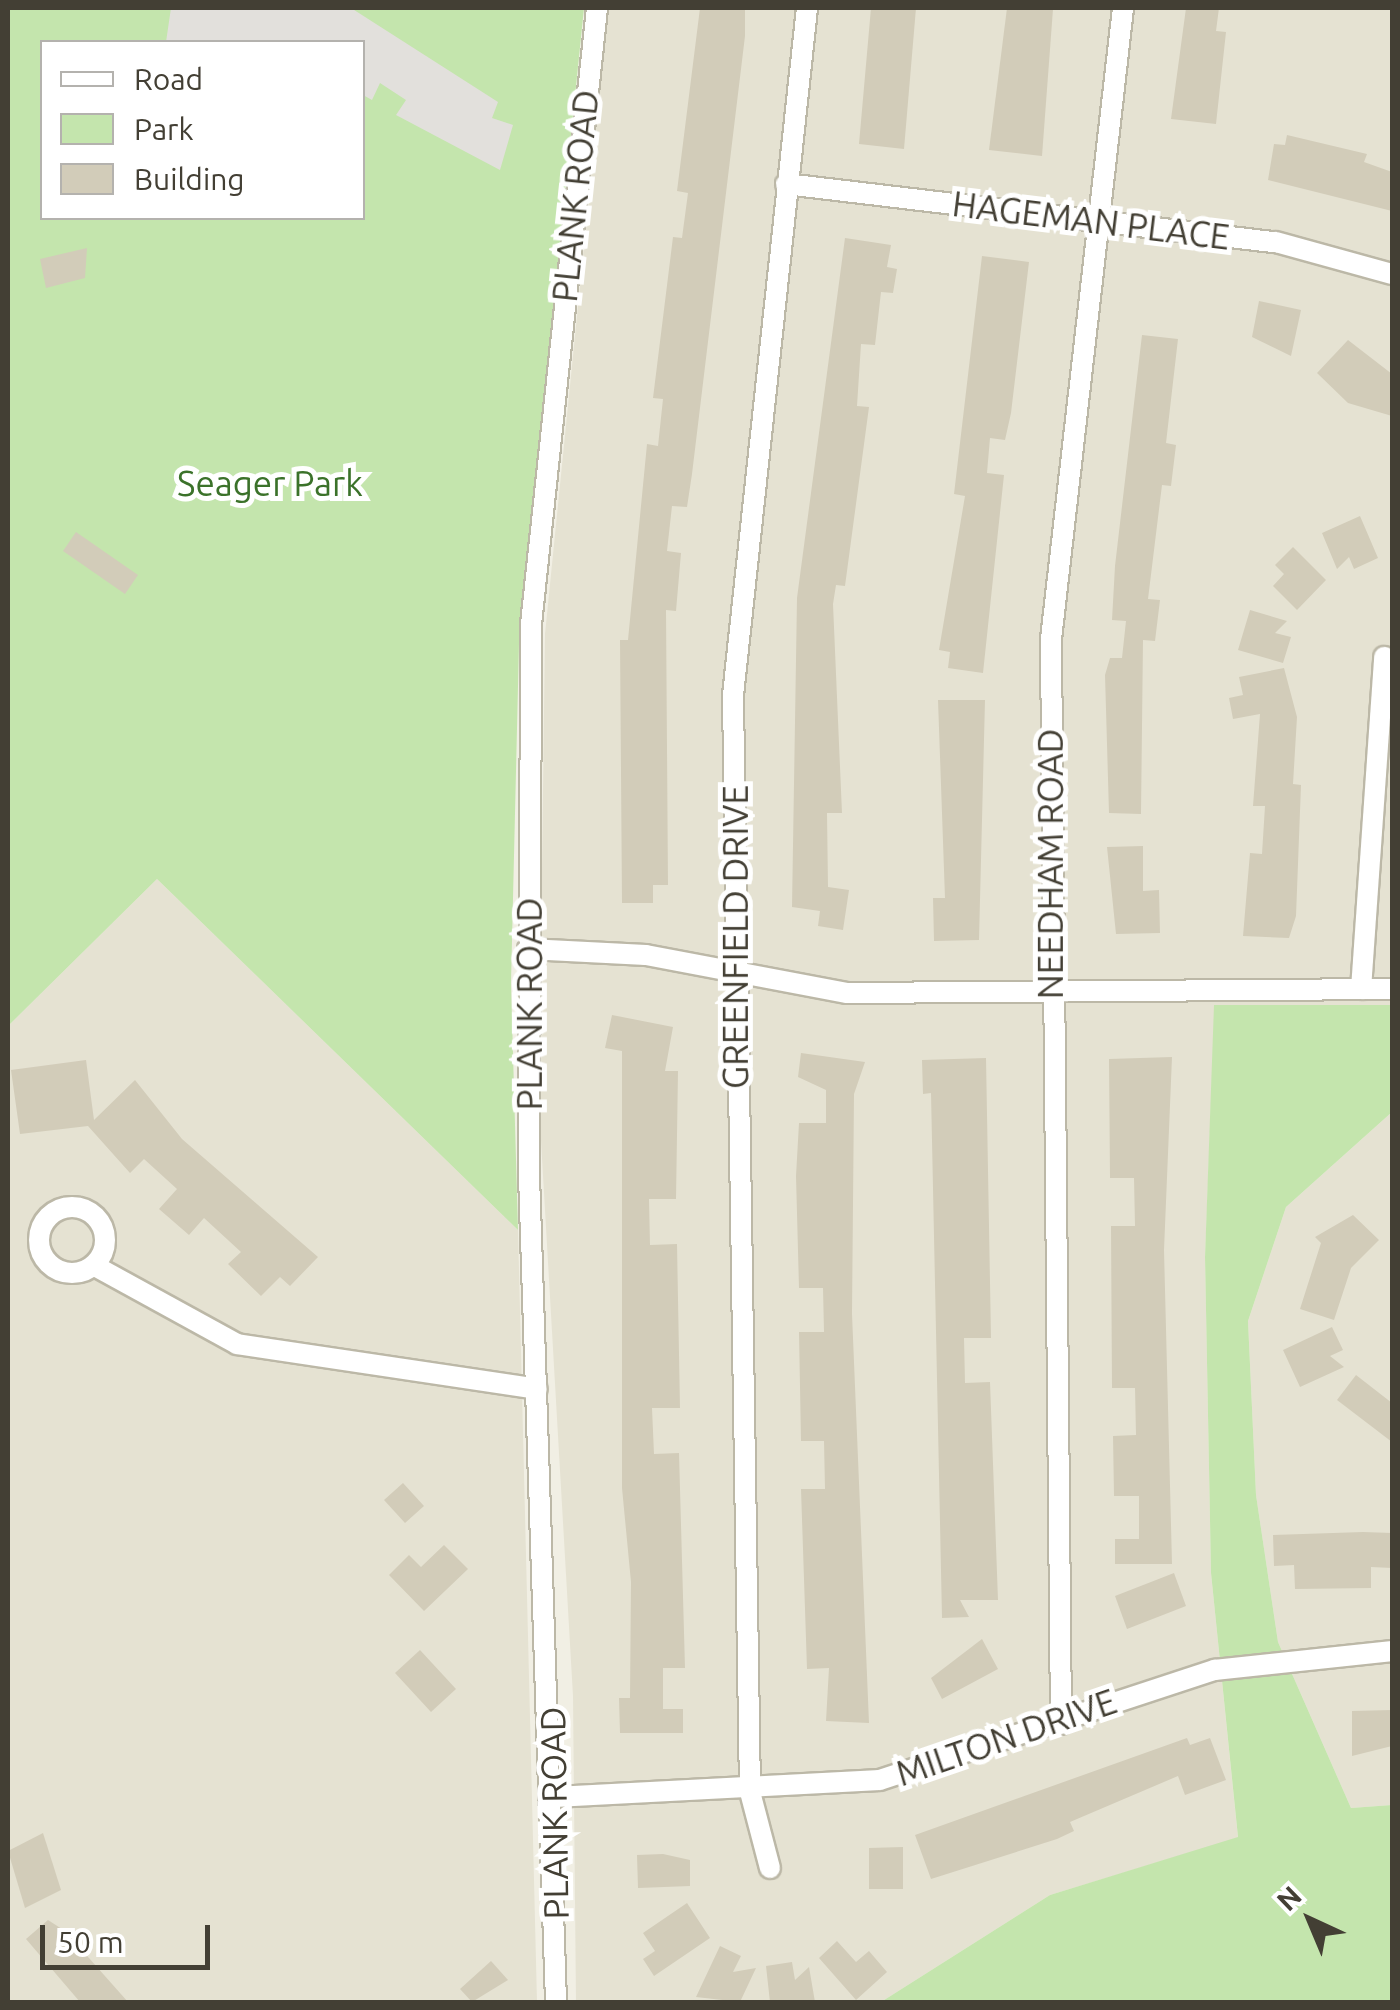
<!DOCTYPE html>
<style>
body{margin:0}
#map{position:relative;width:1400px;height:2010px;overflow:hidden;background:#f1efe4;font-family:Ubuntu,sans-serif}
div>[style]{position:absolute}
.residential>*{inset:0;background:#e5e2d2}
.green>*{inset:0;background:#c4e5ad}
.parking>*{inset:0;background:#e2e0dc}
.building>*{inset:0;background:#d2ccb9}
.roads{filter:drop-shadow(2px 0 #bcb8a7) drop-shadow(-2px 0 #bcb8a7) drop-shadow(0 2px #bcb8a7) drop-shadow(0 -2px #bcb8a7)}
.minor>*{height:20px;margin:-10px;padding:0 10px;transform-origin:10px;border-radius:10px;background:#fff}
.minor>.ring{margin:-10px;padding:0;box-sizing:content-box;background:none;border:20px solid #fff;border-radius:50%}
span{translate:-50% -50%;white-space:nowrap;text-align:center;line-height:1.15;-webkit-text-stroke:10px #fff;paint-order:stroke}
.street-label{font-size:35px;color:#433f34}
.park-label{font-size:35px;color:#3b722a}
.frame{position:absolute;inset:0;border:10px solid #433f34;pointer-events:none}
.legend{position:absolute;left:40px;top:40px;width:325px;height:180px;box-sizing:border-box;background:#fff;border:2px solid #b4b2ae;margin:0;padding:12px 18px;list-style:none;font-size:30px;color:#433f34}
.legend li{display:flex;align-items:center;gap:20px;height:50px}
.legend b{width:50px;border:2px solid #b4b2ae}
.north{position:absolute;left:1260px;top:1870px;width:100px;height:100px;-webkit-text-stroke:8px #fff;paint-order:stroke;rotate:316deg;font-size:28px;font-weight:700;line-height:40px;text-align:center;color:#433f34}
.north::after{content:'';display:block;margin:auto;width:35px;height:45px;background:#433f34;clip-path:polygon(50% 0,100% 100%,50% 72%,0 100%)}
.scale{position:absolute;left:40px;top:1925px;width:170px;height:45px;box-sizing:border-box;border:5px solid #433f34;border-top:0;padding-left:12px;font-size:30px;line-height:35px;white-space:nowrap;color:#433f34;-webkit-text-stroke:8px #fff;paint-order:stroke}
</style>
<div id="map">
<div class="residential">
<div style="clip-path:polygon(608px 8px,1392px 8px,1392px 1005px,1215px 1005px,1205px 1257px,1211px 1573px,1238px 1838px,1050px 1895px,881px 2002px,576px 2002px,573px 1696px,539px 1106px,545px 634px)"></div>
<div style="clip-path:polygon(157px 879px,518px 1230px,537px 2002px,8px 2002px,8px 1026px)"></div>
<div style="clip-path:polygon(1392px 1112px,1392px 1805px,1351px 1808px,1278px 1642px,1256px 1495px,1248px 1321px,1286px 1207px)"></div>
</div>
<div class="green">
<div style="clip-path:polygon(evenodd,8px 8px,584px 8px,519px 644px,511px 983px,518px 1230px,157px 879px,8px 1026px,8px 8px,42px 42px,362px 42px,362px 218px,42px 218px,42px 42px)"></div>
<div style="clip-path:polygon(1214px 1005px,1392px 1005px,1392px 1112px,1286px 1207px,1248px 1321px,1256px 1495px,1278px 1642px,1351px 1808px,1392px 1805px,1392px 2002px,881px 2002px,1050px 1895px,1238px 1837px,1211px 1573px,1205px 1257px)"></div>
</div>
<div class="parking">
<div style="clip-path:polygon(171px 8px,351px 8px,498px 102px,492px 118px,513px 125px,500px 170px,396px 115px,406px 100px,380px 83px,372px 100px,363px 95px,362px 42px,166px 42px)"></div>
</div>
<div class="building">
<div style="clip-path:polygon(700px 8px,745px 8px,745px 36px,692px 474px,687px 507px,672px 506px,667px 551px,681px 553px,676px 611px,666px 610px,668px 885px,653px 885px,653px 903px,622px 903px,620px 640px,628px 640px,647px 444px,658px 446px,663px 399px,653px 398px,673px 237px,682px 238px,688px 193px,677px 191px)"></div>
<div style="clip-path:polygon(871px 8px,916px 8px,904px 149px,859px 144px)"></div>
<div style="clip-path:polygon(1007px 8px,1053px 9px,1042px 156px,989px 150px)"></div>
<div style="clip-path:polygon(1186px 8px,1219px 8px,1216px 31px,1226px 32px,1216px 124px,1171px 119px)"></div>
<div style="clip-path:polygon(1287px 135px,1367px 154px,1364px 162px,1392px 172px,1392px 211px,1268px 180px,1274px 144px,1285px 145px)"></div>
<div style="clip-path:polygon(845px 238px,891px 245px,887px 267px,897px 269px,893px 293px,881px 292px,875px 345px,861px 344px,857px 406px,869px 407px,845px 586px,836px 585px,833px 604px,842px 813px,827px 813px,828px 887px,849px 890px,843px 930px,818px 926px,820px 911px,792px 907px,797px 598px)"></div>
<div style="clip-path:polygon(87px 248px,85px 278px,46px 288px,40px 259px)"></div>
<div style="clip-path:polygon(982px 256px,1029px 262px,1011px 413px,1005px 440px,990px 438px,987px 473px,1004px 475px,983px 673px,948px 668px,950px 652px,939px 650px,965px 496px,954px 494px)"></div>
<div style="clip-path:polygon(1259px 301px,1301px 310px,1291px 356px,1252px 337px)"></div>
<div style="clip-path:polygon(1142px 335px,1178px 339px,1166px 443px,1176px 445px,1171px 486px,1162px 485px,1148px 599px,1160px 600px,1155px 641px,1143px 640px,1141px 814px,1109px 813px,1105px 675px,1110px 658px,1122px 658px,1126px 621px,1112px 620px,1115px 566px)"></div>
<div style="clip-path:polygon(1348px 340px,1392px 374px,1392px 416px,1348px 403px,1317px 373px)"></div>
<div style="clip-path:polygon(1360px 516px,1378px 558px,1354px 569px,1349px 557px,1337px 569px,1322px 533px)"></div>
<div style="clip-path:polygon(76px 532px,138px 575px,125px 594px,63px 551px)"></div>
<div style="clip-path:polygon(1293px 547px,1326px 580px,1297px 610px,1273px 586px,1284px 574px,1275px 565px)"></div>
<div style="clip-path:polygon(1250px 610px,1287px 621px,1275px 633px,1291px 637px,1283px 663px,1238px 650px)"></div>
<div style="clip-path:polygon(1284px 668px,1297px 717px,1293px 784px,1301px 785px,1296px 916px,1289px 938px,1243px 936px,1250px 853px,1262px 854px,1265px 806px,1253px 806px,1260px 714px,1233px 719px,1229px 698px,1243px 695px,1239px 677px)"></div>
<div style="clip-path:polygon(938px 700px,985px 700px,979px 940px,934px 941px,933px 898px,945px 898px)"></div>
<div style="clip-path:polygon(1143px 846px,1143px 891px,1159px 890px,1160px 933px,1116px 934px,1107px 847px)"></div>
<div style="clip-path:polygon(612px 1015px,673px 1027px,665px 1071px,678px 1071px,676px 1199px,649px 1199px,650px 1245px,677px 1244px,680px 1408px,652px 1408px,654px 1454px,679px 1453px,685px 1668px,663px 1668px,663px 1709px,683px 1709px,683px 1733px,620px 1733px,619px 1698px,630px 1698px,631px 1582px,622px 1488px,622px 1051px,605px 1048px)"></div>
<div style="clip-path:polygon(801px 1053px,865px 1062px,854px 1094px,852px 1314px,869px 1723px,826px 1721px,829px 1668px,807px 1669px,801px 1489px,825px 1489px,824px 1441px,801px 1441px,799px 1332px,824px 1332px,823px 1288px,799px 1288px,796px 1176px,799px 1123px,826px 1123px,826px 1090px,798px 1077px)"></div>
<div style="clip-path:polygon(1172px 1057px,1164px 1250px,1172px 1564px,1115px 1564px,1115px 1539px,1139px 1539px,1139px 1496px,1114px 1496px,1113px 1436px,1136px 1435px,1135px 1388px,1112px 1388px,1111px 1226px,1135px 1226px,1134px 1178px,1110px 1178px,1109px 1059px)"></div>
<div style="clip-path:polygon(986px 1058px,991px 1338px,964px 1338px,965px 1383px,990px 1382px,998px 1600px,960px 1600px,969px 1617px,942px 1618px,931px 1093px,923px 1094px,922px 1060px)"></div>
<div style="clip-path:polygon(86px 1060px,94px 1120px,135px 1080px,182px 1139px,318px 1257px,290px 1286px,280px 1277px,261px 1296px,228px 1264px,241px 1252px,204px 1218px,189px 1235px,159px 1209px,177px 1189px,144px 1159px,130px 1173px,88px 1126px,20px 1134px,11px 1070px)"></div>
<div style="clip-path:polygon(1353px 1215px,1379px 1240px,1351px 1268px,1334px 1320px,1300px 1309px,1321px 1243px,1315px 1237px)"></div>
<div style="clip-path:polygon(1332px 1327px,1343px 1350px,1330px 1356px,1344px 1367px,1300px 1387px,1283px 1350px)"></div>
<div style="clip-path:polygon(1356px 1375px,1392px 1403px,1392px 1442px,1337px 1400px)"></div>
<div style="clip-path:polygon(403px 1483px,424px 1506px,405px 1523px,384px 1500px)"></div>
<div style="clip-path:polygon(1363px 1532px,1392px 1533px,1392px 1568px,1371px 1567px,1371px 1588px,1295px 1589px,1294px 1565px,1274px 1566px,1273px 1535px)"></div>
<div style="clip-path:polygon(444px 1545px,468px 1569px,424px 1611px,389px 1575px,409px 1555px,421px 1567px)"></div>
<div style="clip-path:polygon(1174px 1573px,1186px 1606px,1127px 1629px,1115px 1596px)"></div>
<div style="clip-path:polygon(982px 1639px,998px 1669px,942px 1699px,931px 1678px)"></div>
<div style="clip-path:polygon(420px 1650px,456px 1689px,431px 1712px,395px 1673px)"></div>
<div style="clip-path:polygon(1392px 1710px,1392px 1746px,1352px 1756px,1352px 1711px)"></div>
<div style="clip-path:polygon(1187px 1738px,1190px 1745px,1210px 1738px,1226px 1780px,1185px 1795px,1178px 1776px,1070px 1822px,1074px 1831px,1057px 1839px,931px 1879px,915px 1835px)"></div>
<div style="clip-path:polygon(43px 1833px,61px 1890px,25px 1908px,8px 1851px)"></div>
<div style="clip-path:polygon(903px 1847px,903px 1889px,869px 1889px,869px 1848px)"></div>
<div style="clip-path:polygon(663px 1854px,690px 1860px,690px 1886px,638px 1888px,637px 1855px)"></div>
<div style="clip-path:polygon(687px 1903px,710px 1938px,654px 1976px,643px 1959px,655px 1951px,643px 1933px)"></div>
<div style="clip-path:polygon(48px 1920px,65px 1931px,128px 2002px,80px 2002px,26px 1939px)"></div>
<div style="clip-path:polygon(837px 1941px,856px 1962px,869px 1951px,887px 1972px,856px 2000px,819px 1958px)"></div>
<div style="clip-path:polygon(720px 1946px,741px 1956px,733px 1972px,756px 1968px,740px 2002px,696px 1997px)"></div>
<div style="clip-path:polygon(491px 1961px,508px 1980px,472px 2002px,460px 1989px)"></div>
<div style="clip-path:polygon(792px 1962px,795px 1980px,809px 1967px,815px 2002px,770px 2002px,766px 1966px)"></div>
</div>
<div class="roads">
<div class="minor">
<div style="left:786px;top:184px;width:493px;rotate:6.8deg"></div>
<div style="left:1276px;top:242px;width:120px;rotate:15.4deg"></div>
<div style="left:528px;top:949px;width:118px;rotate:2.9deg"></div>
<div style="left:646px;top:955px;width:205px;rotate:10.7deg"></div>
<div style="left:847px;top:993px;width:545px;rotate:-0.42deg"></div>
<div style="left:1361px;top:989px;width:333px;rotate:-86deg"></div>
<div class="ring" style="left:39px;top:1207px;width:46px;height:46px"></div>
<div style="left:95px;top:1266px;width:162px;rotate:28.8deg"></div>
<div style="left:237px;top:1344px;width:303px;rotate:8.5deg"></div>
<div style="left:1061px;top:1724px;width:1085px;rotate:-90.53deg"></div>
<div style="left:1051px;top:639px;width:635px;rotate:-83.49deg"></div>
<div style="left:555px;top:1797px;width:325px;rotate:-3deg"></div>
<div style="left:880px;top:1780px;width:353px;rotate:-18.2deg"></div>
<div style="left:1215px;top:1670px;width:178px;rotate:-6.1deg"></div>
<div style="left:770px;top:1868px;width:79px;rotate:-104.7deg"></div>
<div style="left:750px;top:1792px;width:1097px;rotate:-90.89deg"></div>
<div style="left:733px;top:695px;width:691px;rotate:-83.85deg"></div>
<div style="left:556px;top:2002px;width:827px;rotate:-91.87deg"></div>
<div style="left:529px;top:1175px;width:551px;rotate:-89.79deg"></div>
<div style="left:531px;top:624px;width:620px;rotate:-83.88deg"></div>
</div>
</div>
<div class="street-label">
<span style="left:575px;top:196px;rotate:-84deg">PLANK ROAD</span>
<span style="left:1091px;top:220px;rotate:7deg">HAGEMAN PLACE</span>
<span style="left:1050px;top:864px;rotate:-90deg">NEEDHAM ROAD</span>
<span style="left:735px;top:937px;rotate:-90deg">GREENFIELD DRIVE</span>
<span style="left:529px;top:1004px;rotate:-90deg">PLANK ROAD</span>
<span style="left:1006px;top:1737px;rotate:-19deg">MILTON DRIVE</span>
<span style="left:554px;top:1813px;rotate:-91deg">PLANK ROAD</span>
</div>
<div class="park-label">
<span style="left:270px;top:483px">Seager Park</span>
</div>
<div class="frame"></div>
<ul class="legend">
<li><b style="height:12px;background:#fff"></b>Road</li>
<li><b style="height:28px;background:#c4e5ad"></b>Park</li>
<li><b style="height:28px;background:#d2ccb9"></b>Building</li>
</ul>
<div class="north">N</div>
<div class="scale">50 m</div>
</div>
